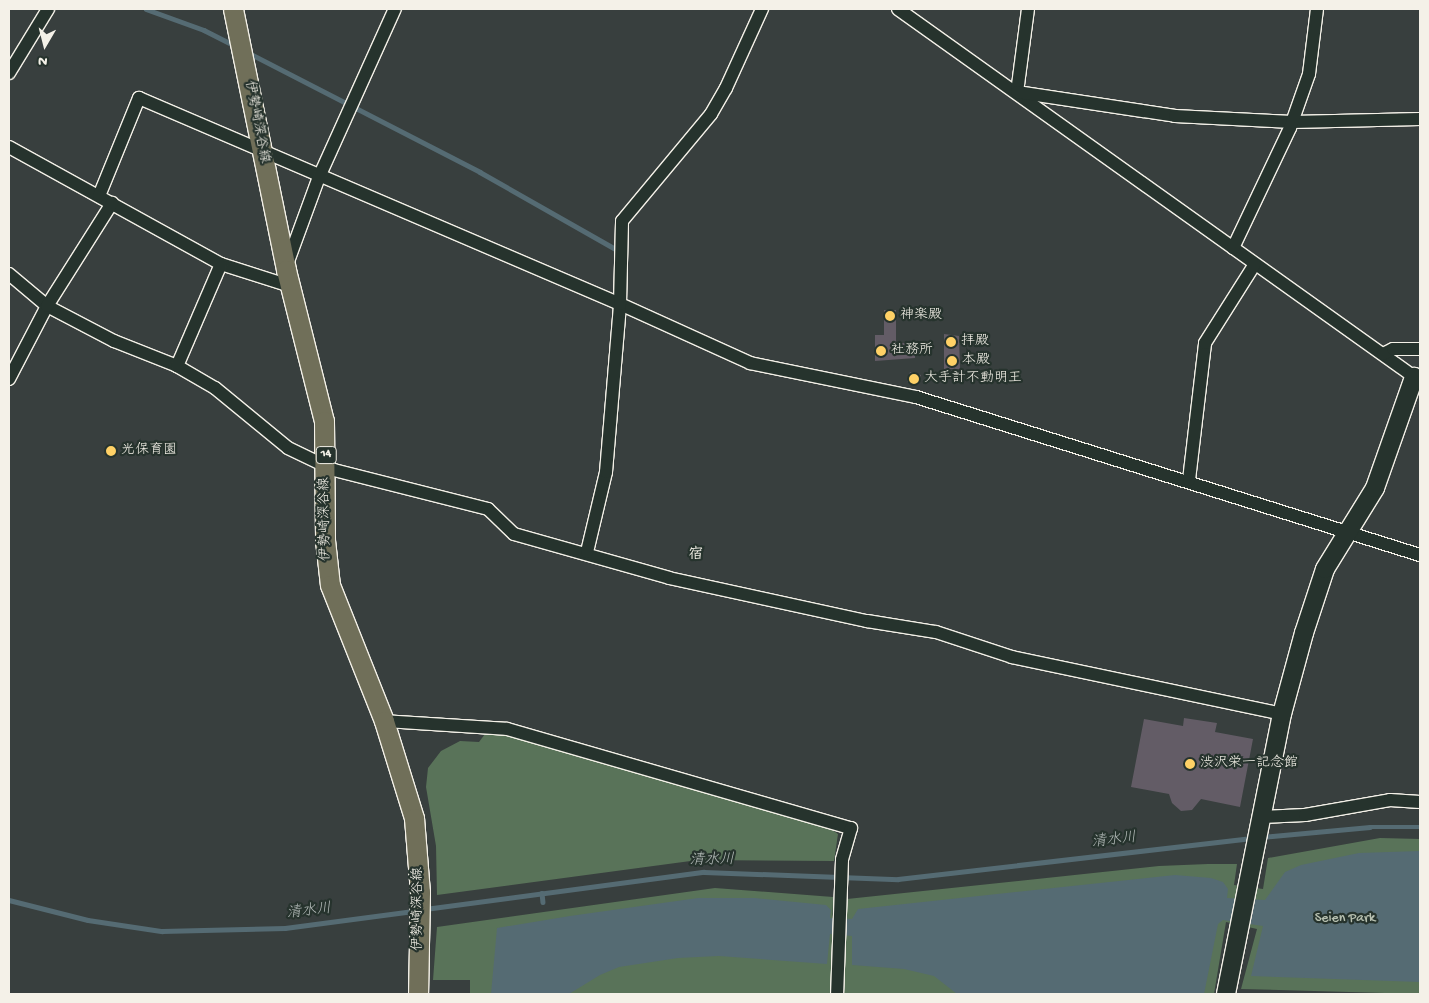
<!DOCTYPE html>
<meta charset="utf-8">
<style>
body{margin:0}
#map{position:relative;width:1429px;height:1003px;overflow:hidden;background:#383f3e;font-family:"Gochi Hand","Klee One",sans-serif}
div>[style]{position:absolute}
.green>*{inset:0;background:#597359}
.water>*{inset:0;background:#556b73}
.stream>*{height:4.5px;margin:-2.25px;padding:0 2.25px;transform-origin:2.25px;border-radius:2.25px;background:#556b73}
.building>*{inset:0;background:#635c66}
.roads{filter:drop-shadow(1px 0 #f4f1e8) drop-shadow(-1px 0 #f4f1e8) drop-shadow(0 1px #f4f1e8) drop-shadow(0 -1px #f4f1e8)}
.street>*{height:12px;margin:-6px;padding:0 6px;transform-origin:6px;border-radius:6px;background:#26332d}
.secondary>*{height:18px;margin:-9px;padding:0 9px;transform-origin:9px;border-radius:9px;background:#26332d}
.primary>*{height:19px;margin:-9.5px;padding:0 9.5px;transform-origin:9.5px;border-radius:9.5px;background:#706f59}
.dots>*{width:14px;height:14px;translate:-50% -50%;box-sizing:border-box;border:2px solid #26332d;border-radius:50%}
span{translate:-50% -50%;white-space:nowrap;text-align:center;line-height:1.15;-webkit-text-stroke:4.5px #26332d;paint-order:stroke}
.shield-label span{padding:1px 4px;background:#26332d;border:1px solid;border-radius:4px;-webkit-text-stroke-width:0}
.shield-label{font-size:12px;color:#f4f1e8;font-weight:700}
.street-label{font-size:14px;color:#f4f1e8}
.poi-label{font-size:14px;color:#f4f1e8}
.left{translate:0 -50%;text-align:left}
.park-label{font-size:14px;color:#b6bfaf}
.neighbourhood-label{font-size:15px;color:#f4f1e8;font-weight:700}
.water-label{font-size:15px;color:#b4bbb9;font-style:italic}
.frame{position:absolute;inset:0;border:10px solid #f4f1e8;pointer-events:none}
.north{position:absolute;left:20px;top:20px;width:50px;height:50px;-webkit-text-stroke:4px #26332d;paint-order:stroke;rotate:188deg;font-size:14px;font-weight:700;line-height:20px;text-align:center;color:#f4f1e8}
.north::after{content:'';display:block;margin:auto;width:18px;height:22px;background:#f4f1e8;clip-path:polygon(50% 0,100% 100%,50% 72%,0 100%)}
</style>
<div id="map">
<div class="green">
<div style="clip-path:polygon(485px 734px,507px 735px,828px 827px,838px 834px,834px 861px,698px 860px,437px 895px,436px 846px,426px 787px,428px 768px,441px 751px,460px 741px,479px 742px)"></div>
<div style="clip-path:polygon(1380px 838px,1420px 839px,1420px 994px,1241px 989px,1257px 929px,1226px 922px,1214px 994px,844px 994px,847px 899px,1159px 866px,1208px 864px,1237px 864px,1234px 885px,1263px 889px,1268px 858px)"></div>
<div style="clip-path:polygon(715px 888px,833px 897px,831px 994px,470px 994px,470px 980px,433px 980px,437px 927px)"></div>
</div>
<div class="water">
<div style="clip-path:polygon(1420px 851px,1420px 982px,1251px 976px,1263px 926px,1223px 920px,1218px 924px,1204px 994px,957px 994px,934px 976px,904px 969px,852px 965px,852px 936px,830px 934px,827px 964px,719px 956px,678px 958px,619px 967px,600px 975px,569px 994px,491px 994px,497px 928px,570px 916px,698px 898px,755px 898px,826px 905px,831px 910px,830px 918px,852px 919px,858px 909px,1175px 875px,1211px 878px,1223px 882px,1228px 889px,1227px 898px,1265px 900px,1285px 872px,1301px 865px,1359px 853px)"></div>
</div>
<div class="stream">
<div style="left:146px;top:9px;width:62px;rotate:19.9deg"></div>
<div style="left:204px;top:30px;width:36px;rotate:27deg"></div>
<div style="left:247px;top:52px;width:262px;rotate:27.2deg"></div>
<div style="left:480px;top:172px;width:160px;rotate:29.6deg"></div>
<div style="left:1262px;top:837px;width:108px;rotate:-5.3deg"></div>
<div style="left:1370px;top:827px;width:50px"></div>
<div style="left:542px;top:893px;width:9px;rotate:84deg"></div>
<div style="left:9px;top:900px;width:81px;rotate:14.2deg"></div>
<div style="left:88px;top:920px;width:75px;rotate:8.5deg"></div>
<div style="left:162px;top:931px;width:123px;rotate:-1.4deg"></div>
<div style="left:285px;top:928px;width:131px;rotate:-7.5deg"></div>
<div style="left:425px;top:909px;width:281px;rotate:-7.6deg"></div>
<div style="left:704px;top:872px;width:194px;rotate:2.1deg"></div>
<div style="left:898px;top:879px;width:356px;rotate:-6.6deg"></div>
</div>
<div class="building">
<div style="clip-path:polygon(884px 310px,896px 310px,896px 343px,915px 343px,915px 358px,875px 361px,875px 335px,884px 335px)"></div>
<div style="clip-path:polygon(944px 334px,959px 336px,960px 369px,944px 369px)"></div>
<div style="clip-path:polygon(910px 372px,921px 375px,918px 385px,907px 382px)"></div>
<div style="clip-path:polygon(1184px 718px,1217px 723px,1215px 732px,1253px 739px,1240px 807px,1201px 799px,1192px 810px,1181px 811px,1172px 803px,1169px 794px,1131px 787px,1144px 719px,1183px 726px)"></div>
</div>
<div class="roads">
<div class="street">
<div style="left:898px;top:9px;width:641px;rotate:35.48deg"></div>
<div style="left:1028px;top:9px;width:84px;rotate:97.5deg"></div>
<div style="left:1017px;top:92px;width:160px;rotate:8.6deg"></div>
<div style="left:1175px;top:116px;width:117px;rotate:2.9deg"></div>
<div style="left:1292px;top:122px;width:128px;rotate:-1.3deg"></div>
<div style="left:9px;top:73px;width:75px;rotate:-58.6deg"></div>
<div style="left:9px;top:147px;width:242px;rotate:28.9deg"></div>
<div style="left:221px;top:264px;width:72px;rotate:17.7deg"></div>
<div style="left:99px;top:196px;width:106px;rotate:-67.8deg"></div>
<div style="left:139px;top:98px;width:523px;rotate:23.18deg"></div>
<div style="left:620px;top:304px;width:143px;rotate:24.4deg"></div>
<div style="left:750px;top:363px;width:169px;rotate:11.6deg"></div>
<div style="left:916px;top:397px;width:528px;rotate:17.41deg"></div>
<div style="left:1233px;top:248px;width:133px;rotate:-64.6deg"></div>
<div style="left:1290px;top:128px;width:57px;rotate:-70.6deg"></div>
<div style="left:1309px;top:74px;width:65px;rotate:-83deg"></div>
<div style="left:286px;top:267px;width:96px;rotate:-69.9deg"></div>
<div style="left:319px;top:177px;width:184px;rotate:-65.7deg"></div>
<div style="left:9px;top:274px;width:50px;rotate:40.1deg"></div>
<div style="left:47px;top:306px;width:76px;rotate:27.6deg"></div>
<div style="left:114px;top:341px;width:68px;rotate:21.6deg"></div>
<div style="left:177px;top:366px;width:44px;rotate:30.1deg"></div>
<div style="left:215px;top:388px;width:94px;rotate:39.4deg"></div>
<div style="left:288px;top:448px;width:51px;rotate:25.6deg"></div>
<div style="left:334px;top:470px;width:159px;rotate:14.2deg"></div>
<div style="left:488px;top:509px;width:36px;rotate:44deg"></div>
<div style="left:514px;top:534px;width:161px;rotate:15.8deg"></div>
<div style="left:669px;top:578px;width:203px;rotate:12.3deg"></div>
<div style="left:867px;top:621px;width:70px;rotate:9.1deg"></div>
<div style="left:936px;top:632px;width:80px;rotate:18.2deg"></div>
<div style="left:1012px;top:657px;width:276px;rotate:11.9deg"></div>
<div style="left:1383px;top:354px;width:11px;rotate:-27deg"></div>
<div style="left:1393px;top:349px;width:27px"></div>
<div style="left:177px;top:366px;width:111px;rotate:-66.7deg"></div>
<div style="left:9px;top:379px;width:82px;rotate:-62.5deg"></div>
<div style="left:47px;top:306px;width:122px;rotate:-57.7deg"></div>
<div style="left:1189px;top:480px;width:138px;rotate:-83.3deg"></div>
<div style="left:1205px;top:343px;width:93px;rotate:-57.7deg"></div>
<div style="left:587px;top:552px;width:82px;rotate:-76.6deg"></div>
<div style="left:606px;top:472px;width:169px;rotate:-85.2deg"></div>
<div style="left:620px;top:304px;width:83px;rotate:-88.6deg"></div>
<div style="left:622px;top:221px;width:139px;rotate:-50.2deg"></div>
<div style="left:711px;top:114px;width:30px;rotate:-60deg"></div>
<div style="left:726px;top:88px;width:87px;rotate:-65.5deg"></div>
<div style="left:384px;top:721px;width:123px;rotate:3.7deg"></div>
<div style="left:507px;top:729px;width:358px;rotate:16.1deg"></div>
<div style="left:851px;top:828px;width:33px;rotate:106deg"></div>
<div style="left:842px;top:860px;width:134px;rotate:92.1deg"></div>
<div style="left:1262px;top:817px;width:43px;rotate:-2.7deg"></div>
<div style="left:1305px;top:815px;width:86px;rotate:-10deg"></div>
<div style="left:1390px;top:800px;width:30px;rotate:4deg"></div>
</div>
<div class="secondary">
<div style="left:1226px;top:994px;width:286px;rotate:-78.7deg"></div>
<div style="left:1282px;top:714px;width:84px;rotate:-74.8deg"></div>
<div style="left:1304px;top:633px;width:67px;rotate:-71.8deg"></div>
<div style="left:1325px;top:569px;width:95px;rotate:-58.3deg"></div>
<div style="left:1375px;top:488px;width:118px;rotate:-70.6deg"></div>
</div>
<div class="primary">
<div style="left:233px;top:9px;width:266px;rotate:78.5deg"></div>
<div style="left:286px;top:270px;width:156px;rotate:75.9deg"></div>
<div style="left:324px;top:421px;width:119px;rotate:89.5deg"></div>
<div style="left:325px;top:540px;width:45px;rotate:83.7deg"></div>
<div style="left:330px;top:585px;width:146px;rotate:68.3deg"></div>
<div style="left:384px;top:721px;width:102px;rotate:72.8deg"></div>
<div style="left:414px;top:818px;width:74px;rotate:85.4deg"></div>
<div style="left:420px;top:892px;width:102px;rotate:91.1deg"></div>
</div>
</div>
<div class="dots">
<div style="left:890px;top:316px;background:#ffd166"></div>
<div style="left:951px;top:342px;background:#ffd166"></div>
<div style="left:881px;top:351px;background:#ffd166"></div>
<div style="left:952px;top:361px;background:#ffd166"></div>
<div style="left:914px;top:379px;background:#ffd166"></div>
<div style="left:111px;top:451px;background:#ffd166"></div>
<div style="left:1190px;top:764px;background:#ffd166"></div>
</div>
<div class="shield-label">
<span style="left:326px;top:455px">14</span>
</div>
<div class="street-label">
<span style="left:256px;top:122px;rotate:79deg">伊勢崎深谷線</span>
<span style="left:326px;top:519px;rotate:-91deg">伊勢崎深谷線</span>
<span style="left:419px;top:909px;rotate:-90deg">伊勢崎深谷線</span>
</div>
<div class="poi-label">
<span class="left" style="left:900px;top:316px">神楽殿</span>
<span class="left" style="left:961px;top:342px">拝殿</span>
<span class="left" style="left:891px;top:351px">社務所</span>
<span class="left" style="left:962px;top:361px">本殿</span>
<span class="left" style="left:924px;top:379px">大手計不動明王</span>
<span class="left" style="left:121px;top:451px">光保育園</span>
<span class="left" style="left:1200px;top:764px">渋沢栄一記念館</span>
</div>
<div class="park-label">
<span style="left:1345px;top:919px">Seien Park</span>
</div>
<div class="neighbourhood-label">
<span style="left:696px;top:556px">宿</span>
</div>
<div class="water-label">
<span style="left:1114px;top:841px;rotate:-7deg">清水川</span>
<span style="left:712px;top:861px;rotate:-1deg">清水川</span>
<span style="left:309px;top:912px;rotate:-7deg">清水川</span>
</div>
<div class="frame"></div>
<div class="north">N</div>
</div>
